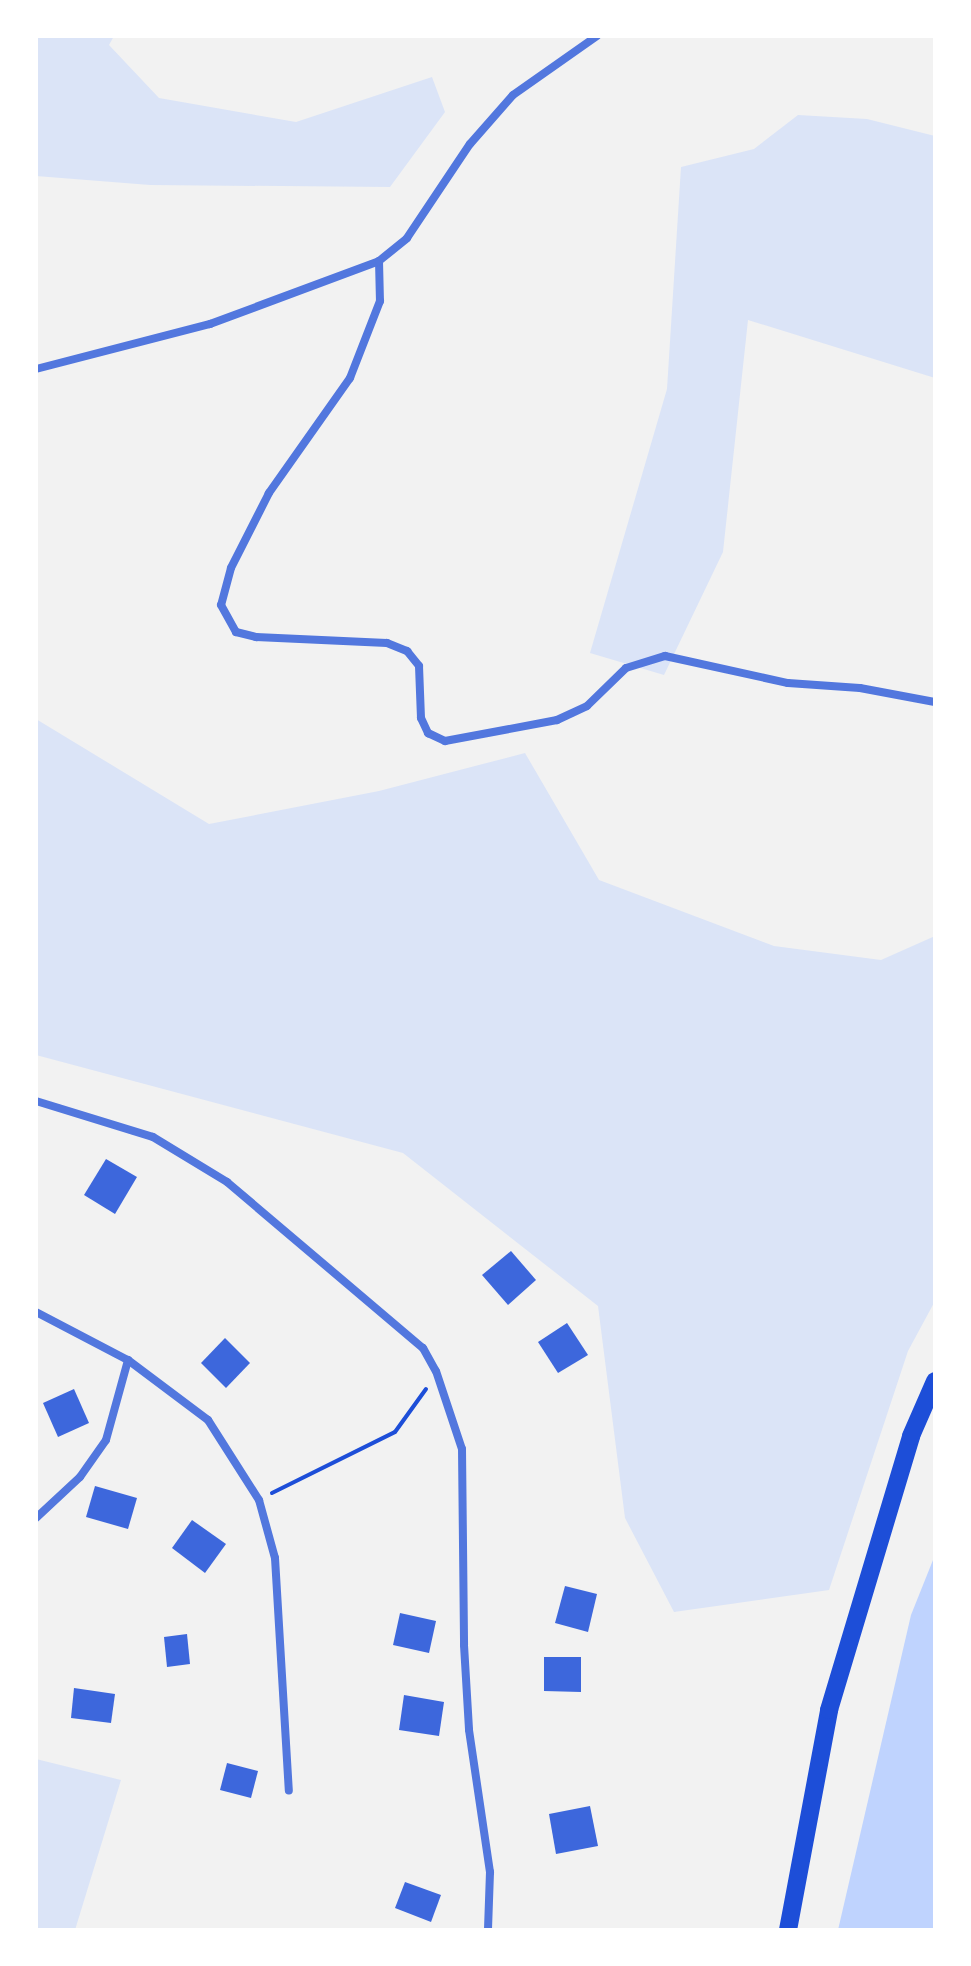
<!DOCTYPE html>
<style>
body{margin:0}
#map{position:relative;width:971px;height:1966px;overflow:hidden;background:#f2f2f2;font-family:Commissioner,sans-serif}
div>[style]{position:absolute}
.green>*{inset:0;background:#dbe4f7}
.water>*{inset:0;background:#bfd3fe}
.building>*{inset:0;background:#3d67dc}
.path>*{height:4px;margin:-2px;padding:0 2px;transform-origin:2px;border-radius:2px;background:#1d4ed8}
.minor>*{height:8px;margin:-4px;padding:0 4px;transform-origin:4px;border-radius:4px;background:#5277de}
.primary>*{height:18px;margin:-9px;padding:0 9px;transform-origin:9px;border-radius:9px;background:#1d4ed8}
span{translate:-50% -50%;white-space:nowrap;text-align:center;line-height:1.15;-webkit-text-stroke:8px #fff;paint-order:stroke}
.frame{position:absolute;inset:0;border:38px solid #fff;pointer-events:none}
</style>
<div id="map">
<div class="green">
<div style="clip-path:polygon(36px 36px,114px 36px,109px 45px,159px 98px,296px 122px,432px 77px,445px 112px,390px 187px,150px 185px,36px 176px)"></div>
<div style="clip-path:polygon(798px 115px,867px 119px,935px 136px,935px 378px,748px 320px,723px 552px,664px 675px,590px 653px,667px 389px,681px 167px,754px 149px)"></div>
<div style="clip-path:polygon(36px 719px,209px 824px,379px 791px,525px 753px,599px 880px,774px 946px,881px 960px,935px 936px,935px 1301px,908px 1351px,829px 1590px,674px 1612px,625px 1518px,598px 1306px,403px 1153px,36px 1055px)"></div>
<div style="clip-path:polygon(36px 1759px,121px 1780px,75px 1930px,36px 1930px)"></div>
</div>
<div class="water">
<div style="clip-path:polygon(935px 1555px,935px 1930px,838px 1930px,911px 1615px)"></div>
</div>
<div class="building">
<div style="clip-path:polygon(106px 1159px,137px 1177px,115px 1214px,84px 1195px)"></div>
<div style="clip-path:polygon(511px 1251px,536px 1280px,508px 1305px,482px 1275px)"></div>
<div style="clip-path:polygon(567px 1323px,588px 1355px,558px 1373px,538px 1342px)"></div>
<div style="clip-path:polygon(225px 1338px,250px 1363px,226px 1388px,201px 1363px)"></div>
<div style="clip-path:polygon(74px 1389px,89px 1423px,58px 1437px,43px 1403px)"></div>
<div style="clip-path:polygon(95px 1486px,137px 1498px,128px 1529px,86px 1517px)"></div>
<div style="clip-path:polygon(192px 1520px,226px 1544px,205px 1573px,172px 1548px)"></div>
<div style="clip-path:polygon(565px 1586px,597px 1594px,588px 1632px,555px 1623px)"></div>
<div style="clip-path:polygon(400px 1613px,436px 1621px,429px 1653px,393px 1645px)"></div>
<div style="clip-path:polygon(187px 1634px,190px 1664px,167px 1667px,164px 1637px)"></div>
<div style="clip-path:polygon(544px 1657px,581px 1657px,581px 1692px,544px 1691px)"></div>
<div style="clip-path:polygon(74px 1688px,115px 1694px,111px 1723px,71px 1718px)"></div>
<div style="clip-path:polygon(404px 1695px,444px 1702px,439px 1736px,399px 1730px)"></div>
<div style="clip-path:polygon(227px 1763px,258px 1771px,251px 1798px,220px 1790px)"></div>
<div style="clip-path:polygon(590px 1806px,598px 1846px,556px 1854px,549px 1814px)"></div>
<div style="clip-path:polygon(405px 1882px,441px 1895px,431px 1922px,395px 1908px)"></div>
</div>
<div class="path">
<div style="left:272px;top:1493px;width:137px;rotate:-26.4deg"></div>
<div style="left:395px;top:1432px;width:53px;rotate:-54.2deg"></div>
</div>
<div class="minor">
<div style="left:379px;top:261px;width:40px;rotate:88.6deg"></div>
<div style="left:380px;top:301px;width:83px;rotate:111.3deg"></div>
<div style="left:350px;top:378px;width:141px;rotate:125.2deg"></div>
<div style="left:269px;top:493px;width:84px;rotate:116.9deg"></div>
<div style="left:231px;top:568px;width:38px;rotate:105deg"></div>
<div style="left:221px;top:605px;width:31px;rotate:61deg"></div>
<div style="left:236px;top:632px;width:21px;rotate:14deg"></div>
<div style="left:256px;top:637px;width:131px;rotate:2.6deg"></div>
<div style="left:387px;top:643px;width:22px;rotate:22deg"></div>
<div style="left:407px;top:651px;width:19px;rotate:51deg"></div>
<div style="left:419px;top:666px;width:52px;rotate:87.8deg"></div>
<div style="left:421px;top:718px;width:17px;rotate:65deg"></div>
<div style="left:428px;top:733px;width:19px;rotate:25deg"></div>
<div style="left:445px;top:741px;width:114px;rotate:-10.6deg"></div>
<div style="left:557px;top:720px;width:33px;rotate:-25deg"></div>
<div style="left:587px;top:706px;width:54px;rotate:-44.3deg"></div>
<div style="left:626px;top:668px;width:41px;rotate:-17.1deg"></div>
<div style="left:665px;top:656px;width:126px;rotate:12.4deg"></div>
<div style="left:788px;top:683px;width:72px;rotate:4deg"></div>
<div style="left:860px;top:688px;width:76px;rotate:10.6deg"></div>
<div style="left:36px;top:369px;width:180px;rotate:-14.5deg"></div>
<div style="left:210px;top:324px;width:180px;rotate:-20.4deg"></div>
<div style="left:379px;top:261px;width:36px;rotate:-39deg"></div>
<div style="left:407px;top:238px;width:113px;rotate:-56.2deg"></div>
<div style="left:470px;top:144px;width:65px;rotate:-48.7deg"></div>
<div style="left:513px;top:95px;width:103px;rotate:-35.1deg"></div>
<div style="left:36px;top:1101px;width:122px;rotate:17.1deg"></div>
<div style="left:153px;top:1137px;width:87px;rotate:31.3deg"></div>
<div style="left:227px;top:1182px;width:257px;rotate:40.3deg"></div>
<div style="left:423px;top:1348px;width:26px;rotate:61deg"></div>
<div style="left:436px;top:1371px;width:82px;rotate:71.6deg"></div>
<div style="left:462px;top:1449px;width:196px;rotate:89.4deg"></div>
<div style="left:464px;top:1645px;width:85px;rotate:86.6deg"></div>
<div style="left:469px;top:1730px;width:144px;rotate:81.6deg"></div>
<div style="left:490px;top:1872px;width:58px;rotate:92deg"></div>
<div style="left:36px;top:1312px;width:104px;rotate:27.6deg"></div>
<div style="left:128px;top:1360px;width:100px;rotate:36.9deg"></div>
<div style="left:208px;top:1420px;width:95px;rotate:57.5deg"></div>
<div style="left:259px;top:1500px;width:60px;rotate:74.6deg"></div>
<div style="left:275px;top:1558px;width:233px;rotate:86.6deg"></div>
<div style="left:36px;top:1518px;width:60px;rotate:-43deg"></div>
<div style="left:80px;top:1477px;width:45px;rotate:-54.9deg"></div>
<div style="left:106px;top:1440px;width:83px;rotate:-74.6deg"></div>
</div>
<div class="primary">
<div style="left:788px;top:1930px;width:224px;rotate:-79.4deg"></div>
<div style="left:829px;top:1710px;width:286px;rotate:-73.3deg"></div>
<div style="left:911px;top:1436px;width:60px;rotate:-66.4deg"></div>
</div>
<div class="frame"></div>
</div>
